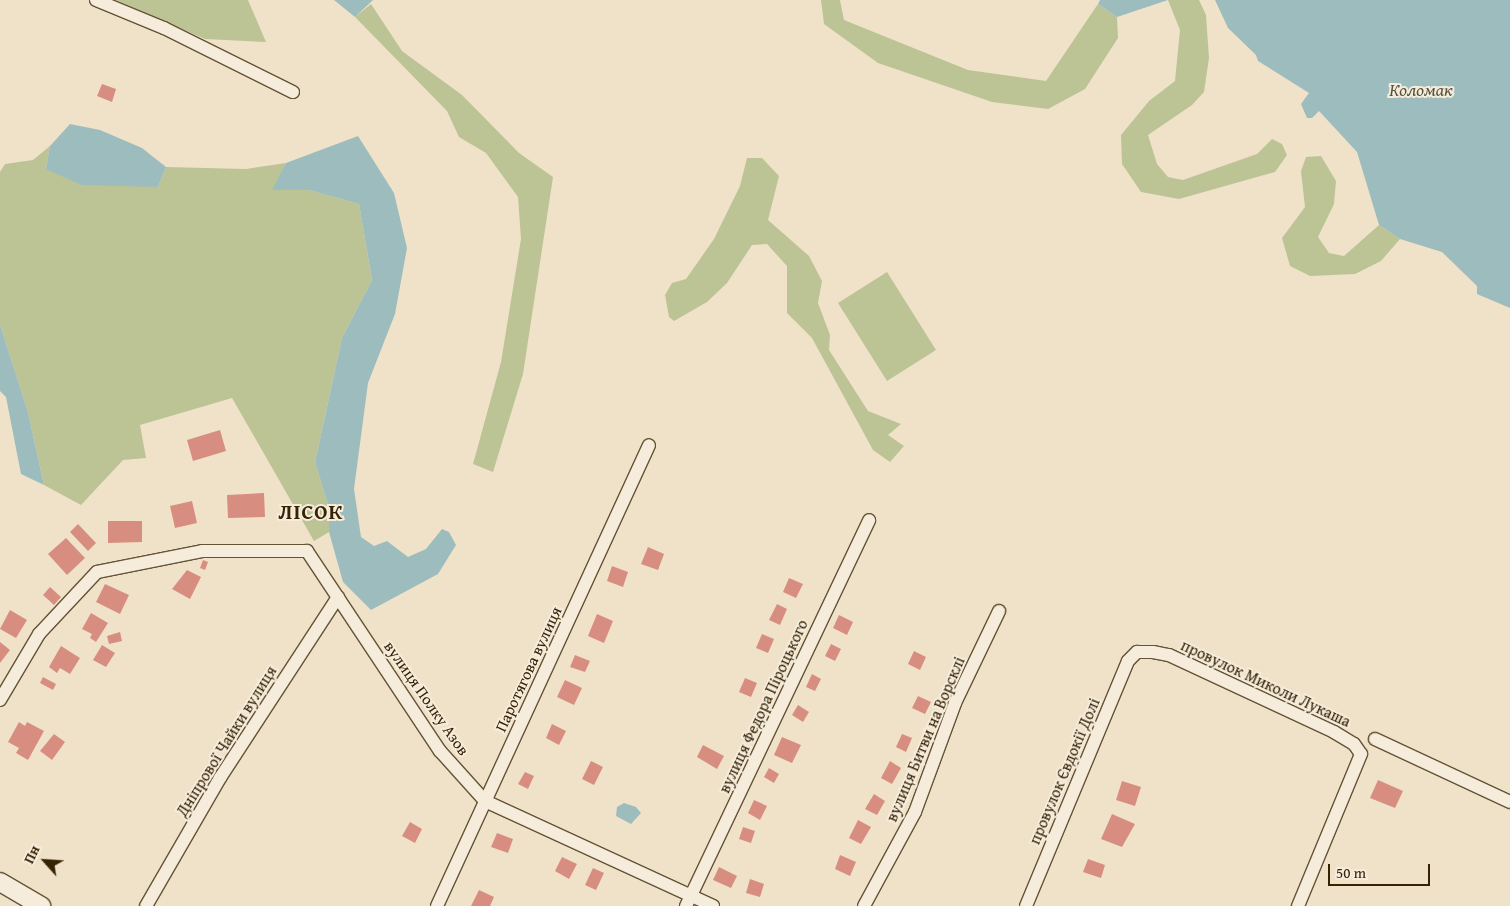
<!DOCTYPE html>
<meta charset="utf-8">
<style>
body{margin:0}
#map{position:relative;width:1510px;height:906px;overflow:hidden;background:#f0e2c9;font-family:"Gentium Book Plus",serif}
div>[style]{position:absolute}
.green>*{inset:0;background:#bcc395}
.water>*{inset:0;background:#9dbcbe}
.building>*{inset:0;background:#d78e80}
.roads{filter:drop-shadow(1px 0 #645335) drop-shadow(-1px 0 #645335) drop-shadow(0 1px #645335) drop-shadow(0 -1px #645335)}
.street>*{height:12px;margin:-6px;padding:0 6px;transform-origin:6px;border-radius:6px;background:#f5ecdc}
.secondary>*{height:18px;margin:-9px;padding:0 9px;transform-origin:9px;border-radius:9px;background:#f5ecdc}
span{translate:-50% -50%;white-space:nowrap;text-align:center;line-height:1.15;-webkit-text-stroke:4px #f5ecdc;paint-order:stroke}
.street-label{font-size:16px;color:#362304}
.water-label{font-size:18px;color:#55513c;font-style:italic}
.district-label{font-size:21px;color:#362304;font-weight:700;letter-spacing:1px}
.north{position:absolute;left:20px;top:836px;width:50px;height:50px;-webkit-text-stroke:4px #f5ecdc;paint-order:stroke;rotate:296deg;font-size:14px;font-weight:700;line-height:20px;text-align:center;color:#362304}
.north::after{content:'';display:block;margin:auto;width:18px;height:22px;background:#362304;clip-path:polygon(50% 0,100% 100%,50% 72%,0 100%)}
.scale{position:absolute;left:1328px;top:864px;width:102px;height:22px;box-sizing:border-box;border:2px solid #362304;border-top:0;padding-left:6px;font-size:15px;line-height:18px;white-space:nowrap;color:#362304;-webkit-text-stroke:4px #f5ecdc;paint-order:stroke}
</style>
<div id="map">
<div class="green">
<div style="clip-path:polygon(116px 0,248px 0,266px 42px,205px 39px)"></div>
<div style="clip-path:polygon(821px 0,840px 0,844px 20px,968px 70px,1046px 81px,1098px 4px,1117px 17px,1118px 38px,1085px 89px,1048px 109px,992px 102px,878px 63px,824px 24px)"></div>
<div style="clip-path:polygon(1168px 0,1199px 0,1206px 15px,1209px 58px,1204px 92px,1192px 105px,1148px 135px,1157px 164px,1168px 177px,1183px 180px,1257px 154px,1272px 139px,1282px 144px,1287px 155px,1275px 172px,1179px 199px,1141px 192px,1122px 164px,1121px 135px,1149px 101px,1175px 81px,1180px 30px)"></div>
<div style="clip-path:polygon(371px 4px,402px 51px,462px 95px,519px 153px,553px 177px,523px 374px,493px 472px,473px 464px,501px 362px,521px 239px,518px 197px,486px 153px,459px 137px,447px 111px,355px 17px)"></div>
<div style="clip-path:polygon(50px 146px,46px 169px,158px 187px,166px 167px,246px 169px,286px 163px,273px 190px,309px 190px,359px 204px,372px 280px,342px 338px,315px 462px,329px 508px,329px 532px,314px 541px,232px 398px,140px 425px,146px 458px,123px 460px,81px 505px,44px 485px,28px 412px,0 325px,0 172px,5px 164px,33px 160px)"></div>
<div style="clip-path:polygon(1321px 156px,1336px 181px,1334px 204px,1318px 237px,1329px 253px,1344px 256px,1379px 225px,1400px 239px,1381px 261px,1355px 274px,1310px 276px,1290px 266px,1282px 238px,1305px 207px,1301px 171px,1306px 157px)"></div>
<div style="clip-path:polygon(747px 158px,762px 158px,779px 176px,768px 220px,809px 256px,822px 281px,818px 303px,830px 335px,829px 350px,868px 411px,901px 424px,888px 435px,904px 446px,890px 462px,873px 450px,812px 338px,787px 313px,787px 266px,767px 244px,752px 245px,727px 283px,707px 302px,674px 321px,669px 317px,665px 295px,672px 283px,686px 279px,714px 239px,740px 186px)"></div>
<div style="clip-path:polygon(887px 272px,936px 350px,887px 381px,838px 303px)"></div>
</div>
<div class="water">
<div style="clip-path:polygon(334px 0,373px 0,355px 17px)"></div>
<div style="clip-path:polygon(1100px 0,1168px 0,1117px 17px,1098px 4px)"></div>
<div style="clip-path:polygon(1215px 0,1510px 0,1510px 308px,1477px 294px,1477px 286px,1442px 252px,1400px 239px,1379px 225px,1357px 152px,1319px 111px,1312px 118px,1307px 118px,1301px 104px,1309px 93px,1258px 61px,1256px 55px,1228px 28px)"></div>
<div style="clip-path:polygon(70px 124px,100px 130px,142px 148px,166px 167px,158px 187px,82px 185px,46px 169px,50px 146px)"></div>
<div style="clip-path:polygon(358px 136px,394px 193px,407px 248px,395px 314px,368px 383px,354px 489px,361px 537px,374px 546px,387px 541px,408px 557px,426px 549px,442px 529px,449px 532px,456px 545px,438px 574px,371px 610px,343px 582px,329px 532px,329px 508px,315px 462px,342px 338px,372px 280px,359px 204px,309px 190px,272px 190px,286px 163px)"></div>
<div style="clip-path:polygon(0 325px,28px 412px,44px 485px,21px 474px,6px 397px,0 391px)"></div>
<div style="clip-path:polygon(624px 803px,636px 807px,641px 813px,631px 824px,616px 816px,617px 807px)"></div>
</div>
<div class="building">
<div style="clip-path:polygon(102px 84px,116px 89px,112px 102px,97px 96px)"></div>
<div style="clip-path:polygon(220px 430px,226px 451px,193px 461px,187px 440px)"></div>
<div style="clip-path:polygon(264px 493px,265px 517px,228px 518px,227px 495px)"></div>
<div style="clip-path:polygon(192px 501px,197px 523px,175px 528px,170px 506px)"></div>
<div style="clip-path:polygon(108px 521px,142px 521px,142px 542px,108px 543px)"></div>
<div style="clip-path:polygon(78px 524px,96px 543px,88px 551px,70px 532px)"></div>
<div style="clip-path:polygon(66px 538px,85px 558px,67px 575px,48px 554px)"></div>
<div style="clip-path:polygon(648px 547px,664px 554px,658px 570px,641px 564px)"></div>
<div style="clip-path:polygon(203px 560px,208px 562px,205px 570px,200px 568px)"></div>
<div style="clip-path:polygon(612px 566px,628px 572px,623px 587px,607px 581px)"></div>
<div style="clip-path:polygon(187px 570px,201px 577px,190px 599px,172px 589px)"></div>
<div style="clip-path:polygon(789px 578px,803px 584px,796px 598px,783px 592px)"></div>
<div style="clip-path:polygon(105px 584px,129px 595px,120px 614px,96px 602px)"></div>
<div style="clip-path:polygon(50px 587px,61px 597px,54px 605px,43px 595px)"></div>
<div style="clip-path:polygon(777px 604px,787px 609px,780px 625px,769px 620px)"></div>
<div style="clip-path:polygon(10px 610px,27px 620px,16px 638px,0 629px)"></div>
<div style="clip-path:polygon(91px 613px,108px 623px,96px 642px,90px 638px,92px 634px,82px 629px)"></div>
<div style="clip-path:polygon(597px 614px,613px 621px,604px 643px,588px 636px)"></div>
<div style="clip-path:polygon(839px 615px,853px 622px,847px 635px,833px 628px)"></div>
<div style="clip-path:polygon(120px 632px,122px 641px,109px 644px,107px 636px)"></div>
<div style="clip-path:polygon(762px 634px,774px 639px,768px 653px,756px 648px)"></div>
<div style="clip-path:polygon(0 642px,10px 650px,0 663px)"></div>
<div style="clip-path:polygon(831px 644px,841px 649px,835px 661px,825px 656px)"></div>
<div style="clip-path:polygon(102px 645px,115px 653px,106px 667px,93px 660px)"></div>
<div style="clip-path:polygon(61px 646px,80px 658px,70px 674px,60px 668px,57px 673px,49px 667px)"></div>
<div style="clip-path:polygon(914px 651px,926px 657px,920px 670px,908px 664px)"></div>
<div style="clip-path:polygon(575px 655px,590px 661px,585px 672px,570px 667px)"></div>
<div style="clip-path:polygon(812px 674px,821px 679px,815px 691px,806px 687px)"></div>
<div style="clip-path:polygon(43px 677px,56px 684px,53px 690px,40px 683px)"></div>
<div style="clip-path:polygon(745px 678px,757px 683px,751px 697px,739px 692px)"></div>
<div style="clip-path:polygon(565px 680px,582px 688px,574px 705px,557px 697px)"></div>
<div style="clip-path:polygon(918px 696px,931px 702px,925px 714px,912px 708px)"></div>
<div style="clip-path:polygon(798px 705px,809px 712px,803px 722px,792px 715px)"></div>
<div style="clip-path:polygon(19px 722px,25px 726px,27px 722px,44px 731px,28px 760px,16px 753px,19px 748px,8px 742px)"></div>
<div style="clip-path:polygon(552px 724px,566px 731px,559px 745px,546px 738px)"></div>
<div style="clip-path:polygon(54px 734px,65px 742px,52px 760px,40px 751px)"></div>
<div style="clip-path:polygon(902px 734px,912px 738px,906px 752px,896px 747px)"></div>
<div style="clip-path:polygon(782px 737px,801px 745px,792px 763px,774px 755px)"></div>
<div style="clip-path:polygon(703px 745px,724px 756px,717px 769px,697px 757px)"></div>
<div style="clip-path:polygon(591px 761px,603px 767px,594px 785px,582px 779px)"></div>
<div style="clip-path:polygon(890px 761px,901px 768px,892px 784px,881px 778px)"></div>
<div style="clip-path:polygon(769px 768px,779px 774px,774px 783px,764px 777px)"></div>
<div style="clip-path:polygon(525px 772px,534px 776px,528px 789px,518px 784px)"></div>
<div style="clip-path:polygon(1378px 780px,1403px 791px,1395px 808px,1370px 798px)"></div>
<div style="clip-path:polygon(1122px 781px,1141px 787px,1135px 806px,1116px 800px)"></div>
<div style="clip-path:polygon(874px 794px,885px 801px,877px 815px,865px 809px)"></div>
<div style="clip-path:polygon(754px 800px,767px 806px,760px 820px,748px 813px)"></div>
<div style="clip-path:polygon(1112px 814px,1135px 824px,1122px 847px,1101px 839px)"></div>
<div style="clip-path:polygon(858px 820px,871px 827px,861px 844px,849px 838px)"></div>
<div style="clip-path:polygon(410px 822px,422px 829px,415px 843px,402px 836px)"></div>
<div style="clip-path:polygon(743px 827px,755px 831px,751px 843px,739px 839px)"></div>
<div style="clip-path:polygon(497px 833px,513px 839px,508px 853px,491px 847px)"></div>
<div style="clip-path:polygon(840px 855px,856px 862px,850px 876px,835px 869px)"></div>
<div style="clip-path:polygon(562px 857px,577px 864px,569px 879px,555px 871px)"></div>
<div style="clip-path:polygon(1088px 859px,1105px 865px,1101px 878px,1083px 872px)"></div>
<div style="clip-path:polygon(719px 867px,737px 876px,731px 888px,713px 880px)"></div>
<div style="clip-path:polygon(593px 868px,604px 873px,596px 890px,585px 885px)"></div>
<div style="clip-path:polygon(750px 879px,764px 884px,760px 897px,746px 893px)"></div>
<div style="clip-path:polygon(479px 890px,494px 897px,490px 906px,471px 906px)"></div>
</div>
<div class="roads">
<div class="street">
<div style="left:96px;top:0;width:74px;rotate:22.4deg"></div>
<div style="left:164px;top:28px;width:144px;rotate:26.4deg"></div>
<div style="left:0;top:700px;width:77px;rotate:-59.4deg"></div>
<div style="left:39px;top:634px;width:85px;rotate:-46.9deg"></div>
<div style="left:97px;top:572px;width:107px;rotate:-11.3deg"></div>
<div style="left:202px;top:551px;width:105px"></div>
<div style="left:307px;top:551px;width:240px;rotate:56.4deg"></div>
<div style="left:440px;top:751px;width:67px;rotate:48deg"></div>
<div style="left:485px;top:801px;width:251px;rotate:24.7deg"></div>
<div style="left:1375px;top:739px;width:149px;rotate:25deg"></div>
<div style="left:146px;top:906px;width:148px;rotate:-60deg"></div>
<div style="left:220px;top:778px;width:216px;rotate:-56.9deg"></div>
<div style="left:437px;top:906px;width:507px;rotate:-65.3deg"></div>
<div style="left:686px;top:906px;width:427px;rotate:-64.6deg"></div>
<div style="left:864px;top:906px;width:107px;rotate:-61.5deg"></div>
<div style="left:915px;top:812px;width:116px;rotate:-69.8deg"></div>
<div style="left:955px;top:703px;width:102px;rotate:-64.4deg"></div>
<div style="left:1026px;top:906px;width:265px;rotate:-67.4deg"></div>
<div style="left:1128px;top:661px;width:13px;rotate:-45deg"></div>
<div style="left:1137px;top:652px;width:16px"></div>
<div style="left:1153px;top:652px;width:16px;rotate:11deg"></div>
<div style="left:1169px;top:655px;width:182px;rotate:25deg"></div>
<div style="left:1334px;top:732px;width:23px;rotate:31deg"></div>
<div style="left:1354px;top:744px;width:12px;rotate:55deg"></div>
<div style="left:1361px;top:754px;width:165px;rotate:112.5deg"></div>
</div>
<div class="secondary">
<div style="left:0;top:882px;width:48px;rotate:30.3deg"></div>
</div>
</div>
<div class="street-label">
<span style="left:528px;top:669px;rotate:-65deg">Паротягова вулиця</span>
<span style="left:1266px;top:683px;rotate:25deg">провулок Миколи Лукаша</span>
<span style="left:427px;top:698px;rotate:55deg">вулиця Полку Азов</span>
<span style="left:763px;top:706px;rotate:-65deg">вулиця Федора Піроцького</span>
<span style="left:925px;top:739px;rotate:-67deg">вулиця Битви на Ворсклі</span>
<span style="left:226px;top:741px;rotate:-58deg">Дніпрової Чайки вулиця</span>
<span style="left:1064px;top:771px;rotate:-67deg">провулок Євдокії Долі</span>
</div>
<div class="water-label">
<span style="left:1421px;top:90px">Коломак</span>
</div>
<div class="district-label">
<span style="left:311px;top:512px">ЛІСОК</span>
</div>
<div class="north">Пн</div>
<div class="scale">50 m</div>
</div>
